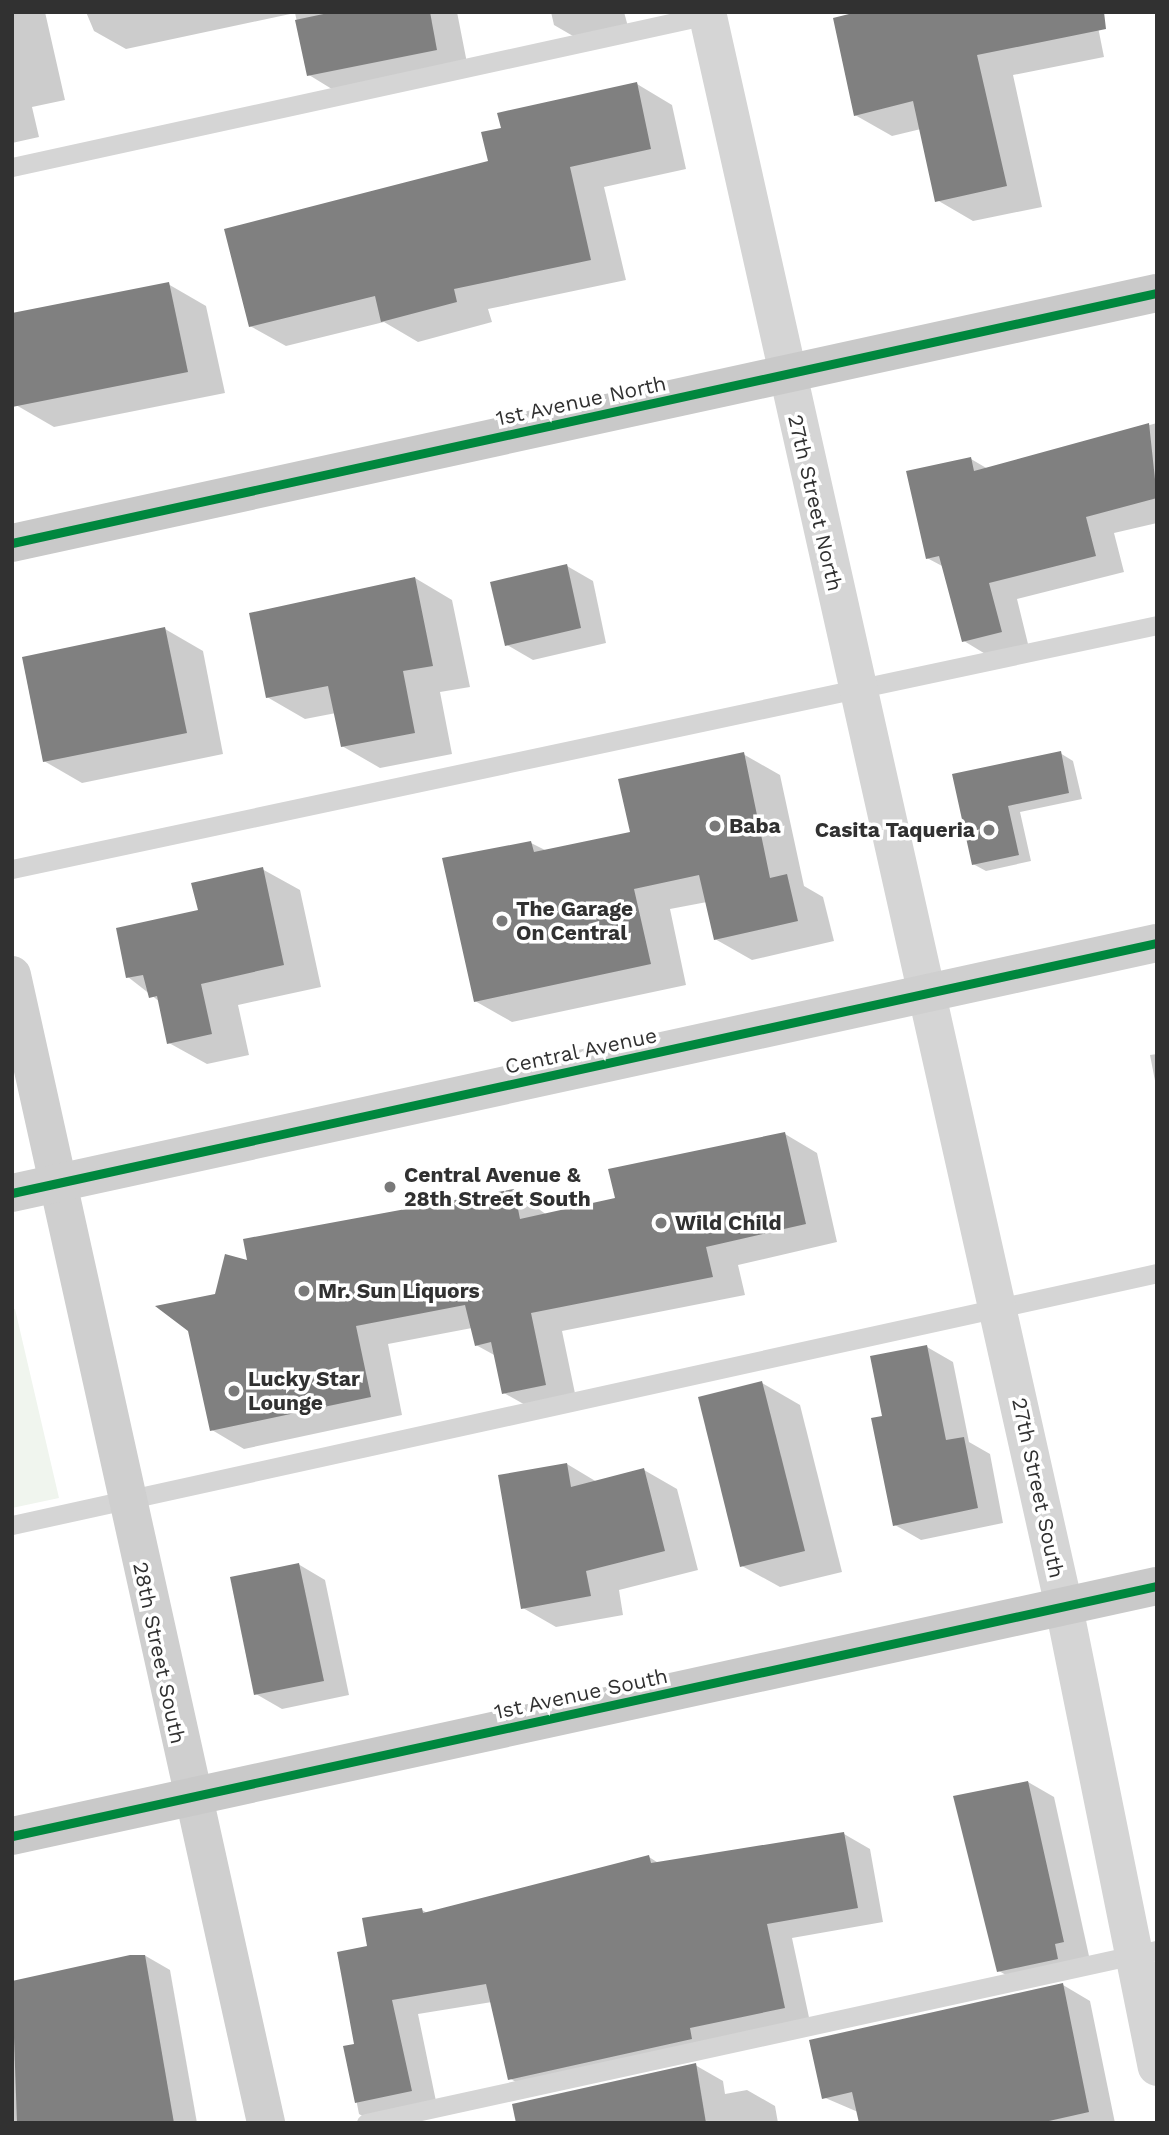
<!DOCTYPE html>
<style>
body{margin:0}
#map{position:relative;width:1169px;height:2135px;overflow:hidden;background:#fff;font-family:"Work Sans",sans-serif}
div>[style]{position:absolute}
.green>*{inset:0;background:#f0f5ee}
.shadow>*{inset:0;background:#0003}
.building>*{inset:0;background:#808080}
.lane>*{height:19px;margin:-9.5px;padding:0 9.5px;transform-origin:9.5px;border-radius:9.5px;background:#d5d5d5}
.street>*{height:38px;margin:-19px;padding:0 19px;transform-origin:19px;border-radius:19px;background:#d5d5d5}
.secondary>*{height:38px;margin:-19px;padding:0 19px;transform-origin:19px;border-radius:19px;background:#cfcfcf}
.primary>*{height:38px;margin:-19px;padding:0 19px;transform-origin:19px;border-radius:19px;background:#c9c9c9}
.cycleway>*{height:9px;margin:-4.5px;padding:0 4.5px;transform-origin:4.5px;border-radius:4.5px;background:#00873e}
.dots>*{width:19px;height:19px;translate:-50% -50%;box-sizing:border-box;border:4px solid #fff;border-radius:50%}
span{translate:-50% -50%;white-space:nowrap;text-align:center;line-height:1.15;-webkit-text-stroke:7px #fff;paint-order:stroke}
.street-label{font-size:21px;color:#313131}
.poi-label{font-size:21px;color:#313131;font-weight:700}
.left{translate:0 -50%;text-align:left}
.right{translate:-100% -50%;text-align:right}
.frame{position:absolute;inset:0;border:14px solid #313131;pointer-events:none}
</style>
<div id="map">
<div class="green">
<div style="clip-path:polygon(15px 1309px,59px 1498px,12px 1508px,12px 1310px)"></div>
</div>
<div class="shadow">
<div style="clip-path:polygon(12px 12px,45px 12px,65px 100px,32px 107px,39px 137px,12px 143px)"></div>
<div style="clip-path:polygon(86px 12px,457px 12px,468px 68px,340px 94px,309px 75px,295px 13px,126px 49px,94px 31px)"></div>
<div style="clip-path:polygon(551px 12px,624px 12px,630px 34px,585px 43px,554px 25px)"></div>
<div style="clip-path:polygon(1095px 12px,1104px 57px,1013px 75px,1042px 207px,973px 221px,937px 200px,921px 129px,892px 136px,855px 115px,835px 19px)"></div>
<div style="clip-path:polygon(637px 84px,672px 105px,686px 169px,604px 187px,626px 280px,488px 309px,492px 322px,418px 342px,384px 322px,286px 346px,250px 326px,490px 162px)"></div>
<div style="clip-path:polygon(168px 284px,206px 306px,225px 393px,54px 427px,16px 405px)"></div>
<div style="clip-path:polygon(1157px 423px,1157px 523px,1114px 533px,1124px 572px,1017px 599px,1029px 648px,992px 658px,964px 641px,944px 567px,927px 558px,971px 459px,988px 469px)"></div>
<div style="clip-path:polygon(567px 566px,593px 581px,606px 643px,533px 660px,507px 645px)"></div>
<div style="clip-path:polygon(415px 578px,452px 600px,470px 687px,440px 692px,452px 754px,380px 768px,342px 746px,336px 713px,305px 719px,267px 697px)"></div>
<div style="clip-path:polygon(165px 629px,203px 651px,223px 754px,82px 783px,44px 761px)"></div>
<div style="clip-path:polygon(1060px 753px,1073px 761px,1082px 799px,1020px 812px,1031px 861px,986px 871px,973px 864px,954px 776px)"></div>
<div style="clip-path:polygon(743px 754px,780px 775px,804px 886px,823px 897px,834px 941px,752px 960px,715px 939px,707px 902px,670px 909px,686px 985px,512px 1022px,475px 1001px,531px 843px,547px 851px,632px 833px)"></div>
<div style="clip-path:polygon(262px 869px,300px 890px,321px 987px,238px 1005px,249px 1055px,207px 1064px,169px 1043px,160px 1002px,128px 977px,200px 911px)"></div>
<div style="clip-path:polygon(1157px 1054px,1157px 1091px,1150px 1055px)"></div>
<div style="clip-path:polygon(785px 1134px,817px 1153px,837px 1242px,738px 1265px,745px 1295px,562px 1331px,577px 1403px,536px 1411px,504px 1393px,496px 1356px,476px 1345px,472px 1328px,388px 1344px,402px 1415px,244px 1449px,212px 1430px,217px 1296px,250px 1263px,514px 1191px,547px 1215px,617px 1199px)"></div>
<div style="clip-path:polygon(927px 1347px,953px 1362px,969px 1442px,990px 1454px,1003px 1523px,921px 1540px,895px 1525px,884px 1417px)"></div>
<div style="clip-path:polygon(762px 1383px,800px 1405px,842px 1572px,780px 1587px,742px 1566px)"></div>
<div style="clip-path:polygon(567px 1464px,597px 1482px,644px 1470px,677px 1489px,698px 1570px,619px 1590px,623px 1615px,556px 1627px,523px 1608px)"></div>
<div style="clip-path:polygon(298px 1564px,325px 1580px,349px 1695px,282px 1709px,256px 1694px)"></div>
<div style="clip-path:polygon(1028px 1782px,1054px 1797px,1089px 1956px,1025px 1986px,999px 1971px)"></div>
<div style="clip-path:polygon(844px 1834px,870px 1849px,883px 1922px,792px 1938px,810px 2022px,535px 2093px,509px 2078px,492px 2002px,418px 2014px,437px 2106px,375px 2123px,359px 2114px,346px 2048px,356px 2046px,369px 1948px,422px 1910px,429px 1914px,649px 1857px,660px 1864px)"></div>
<div style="clip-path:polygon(144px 1955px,170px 1970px,197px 2123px,12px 2123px,12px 1983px)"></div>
<div style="clip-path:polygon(1063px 1985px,1090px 2001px,1115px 2123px,861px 2123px,858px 2112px,823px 2097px)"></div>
<div style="clip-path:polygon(695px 2065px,723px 2081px,725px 2094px,747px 2090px,775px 2106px,778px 2123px,518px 2123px)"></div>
</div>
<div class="building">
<div style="clip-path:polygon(333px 12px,430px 12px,437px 50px,307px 76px,295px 20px)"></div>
<div style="clip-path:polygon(857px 12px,1104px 12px,1106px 29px,977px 55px,1007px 186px,935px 202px,913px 101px,854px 116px,833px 18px)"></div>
<div style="clip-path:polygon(637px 82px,651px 149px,570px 167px,591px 260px,454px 289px,457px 302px,381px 322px,375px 296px,249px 327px,224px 229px,488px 161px,481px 132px,501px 128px,497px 113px)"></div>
<div style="clip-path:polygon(169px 282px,188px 372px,12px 407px,12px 313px)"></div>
<div style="clip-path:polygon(1149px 423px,1157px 498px,1086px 517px,1096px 556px,989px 583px,1002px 632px,962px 642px,939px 556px,926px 559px,906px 471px,971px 457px,974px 471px)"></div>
<div style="clip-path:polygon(567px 564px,581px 628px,505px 646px,490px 582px)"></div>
<div style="clip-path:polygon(415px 577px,433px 666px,403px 671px,415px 733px,341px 747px,328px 686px,266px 698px,249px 613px)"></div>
<div style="clip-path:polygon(165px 627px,187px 733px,43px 762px,22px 657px)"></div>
<div style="clip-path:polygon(1061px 751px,1069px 793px,1008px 806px,1019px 855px,972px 865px,952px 774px)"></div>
<div style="clip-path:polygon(744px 752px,770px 878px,787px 874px,798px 921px,714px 940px,699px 875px,634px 889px,651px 964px,474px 1002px,442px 858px,531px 841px,534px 852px,630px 832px,618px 779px)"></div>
<div style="clip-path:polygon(263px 867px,284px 965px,201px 984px,212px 1034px,167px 1044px,157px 996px,149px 998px,143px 975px,126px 978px,116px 928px,198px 910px,191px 883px)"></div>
<div style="clip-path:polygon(785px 1132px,806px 1224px,706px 1247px,713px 1277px,531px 1313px,546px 1385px,502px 1394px,491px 1342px,475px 1346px,465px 1305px,356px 1326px,371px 1397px,210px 1431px,188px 1331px,155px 1306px,215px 1294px,225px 1254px,247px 1260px,243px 1239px,514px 1189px,520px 1219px,615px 1198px,608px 1169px)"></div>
<div style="clip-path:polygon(927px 1345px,946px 1440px,964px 1437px,978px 1508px,893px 1526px,871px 1418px,882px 1416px,870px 1356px)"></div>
<div style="clip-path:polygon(762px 1381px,805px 1551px,740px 1567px,698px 1397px)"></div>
<div style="clip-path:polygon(567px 1463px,571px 1487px,644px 1468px,665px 1551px,586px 1571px,591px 1596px,521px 1609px,498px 1475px)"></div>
<div style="clip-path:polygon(299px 1563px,324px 1681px,254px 1695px,230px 1577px)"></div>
<div style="clip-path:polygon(1028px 1781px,1064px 1942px,1055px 1944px,1058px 1959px,997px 1972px,953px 1796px)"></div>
<div style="clip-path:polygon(844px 1832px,858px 1908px,767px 1924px,785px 2008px,690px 2028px,692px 2039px,508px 2080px,486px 1984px,392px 2000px,412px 2091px,355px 2103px,343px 2046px,354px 2044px,337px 1952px,367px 1946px,362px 1918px,422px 1908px,423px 1913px,649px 1855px,651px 1863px)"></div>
<div style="clip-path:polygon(130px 1955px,145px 1955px,174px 2123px,17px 2123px,12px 1981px)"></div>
<div style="clip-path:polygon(1063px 1983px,1089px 2112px,1040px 2123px,859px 2123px,852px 2092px,822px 2099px,809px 2040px)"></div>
<div style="clip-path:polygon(696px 2063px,706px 2123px,516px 2123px,512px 2104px)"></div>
</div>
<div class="lane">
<div style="left:12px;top:167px;width:717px;rotate:-12.33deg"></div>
<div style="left:12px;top:869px;width:1171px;rotate:-12.03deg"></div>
<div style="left:12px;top:1525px;width:1172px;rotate:-12.41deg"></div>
<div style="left:366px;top:2123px;width:810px;rotate:-12.34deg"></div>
</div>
<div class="street">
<div style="left:707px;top:12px;width:1634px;rotate:77.38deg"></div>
<div style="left:1064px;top:1607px;width:469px;rotate:78.6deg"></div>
</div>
<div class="secondary">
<div style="left:12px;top:975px;width:1176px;rotate:77.52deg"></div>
<div style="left:12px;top:1193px;width:1172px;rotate:-12.32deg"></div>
</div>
<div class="primary">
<div style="left:12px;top:543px;width:1172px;rotate:-12.32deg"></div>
<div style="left:12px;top:1836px;width:1172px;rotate:-12.32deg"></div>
</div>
<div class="cycleway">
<div style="left:12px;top:543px;width:1172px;rotate:-12.32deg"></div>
<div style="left:12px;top:1193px;width:1172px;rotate:-12.32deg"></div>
<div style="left:12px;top:1836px;width:1172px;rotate:-12.32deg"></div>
</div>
<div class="dots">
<div style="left:715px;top:826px;background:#797979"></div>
<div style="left:989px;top:830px;background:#797979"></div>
<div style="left:502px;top:921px;background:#797979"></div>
<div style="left:390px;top:1187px;background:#797979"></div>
<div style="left:661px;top:1223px;background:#797979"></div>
<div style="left:304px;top:1291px;background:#797979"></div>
<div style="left:234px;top:1391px;background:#797979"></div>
</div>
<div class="street-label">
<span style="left:581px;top:401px;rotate:-12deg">1st Avenue North</span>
<span style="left:815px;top:503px;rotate:77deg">27th Street North</span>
<span style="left:581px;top:1051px;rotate:-12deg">Central Avenue</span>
<span style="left:1038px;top:1488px;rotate:78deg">27th Street South</span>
<span style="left:159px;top:1653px;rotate:78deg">28th Street South</span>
<span style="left:581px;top:1694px;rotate:-12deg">1st Avenue South</span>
</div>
<div class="poi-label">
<span class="left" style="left:729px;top:826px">Baba</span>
<span class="right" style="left:975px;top:830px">Casita Taqueria</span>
<span class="left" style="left:516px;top:921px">The Garage<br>On Central</span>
<span class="left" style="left:404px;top:1187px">Central Avenue &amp;<br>28th Street South</span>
<span class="left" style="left:675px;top:1223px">Wild Child</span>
<span class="left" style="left:318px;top:1291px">Mr. Sun Liquors</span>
<span class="left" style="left:248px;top:1391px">Lucky Star<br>Lounge</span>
</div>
<div class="frame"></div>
</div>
